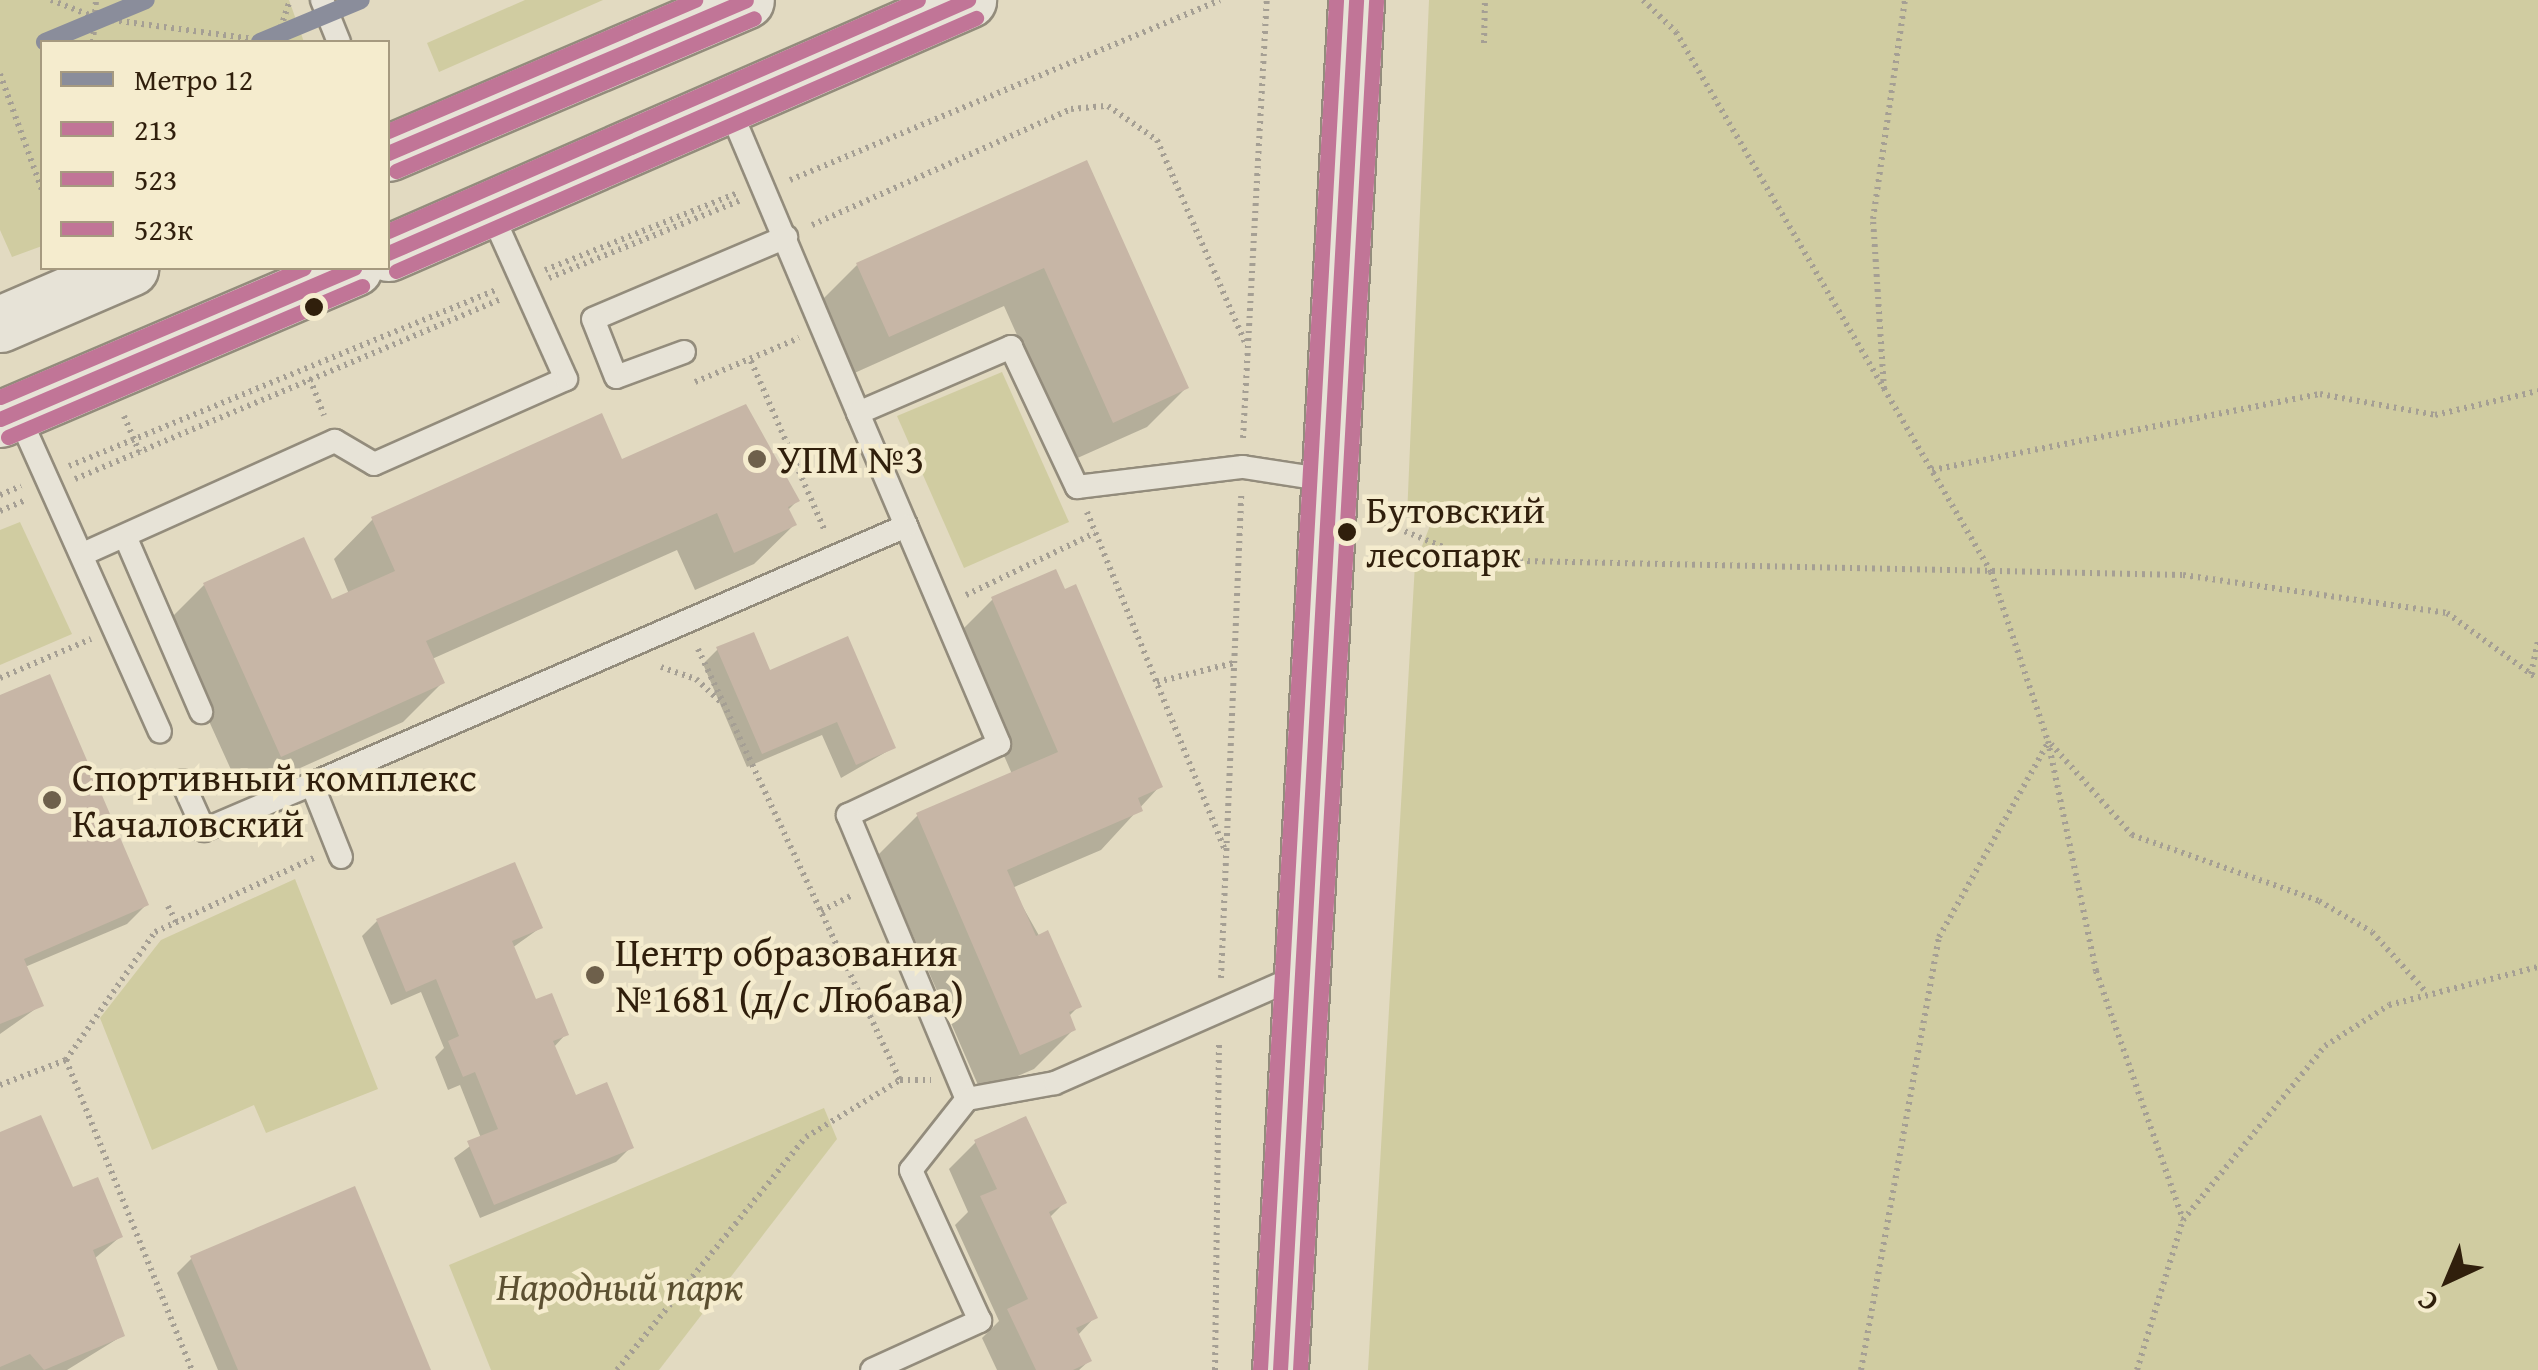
<!DOCTYPE html>
<meta charset="utf-8">
<style>
body{margin:0}
#map{position:relative;width:2538px;height:1370px;overflow:hidden;background:#e2dac1;font-family:"Gentium Book Plus",serif}
div>[style]{position:absolute}
.green>*{inset:0;background:#d0cca1}
.shadow>*{inset:0;background:#0003}
.building>*{inset:0;background:#c7b6a6}
.path>*{height:6px;margin-top:-3px;transform-origin:0;background:repeating-linear-gradient(90deg,#a59f94 0 2.5px,transparent 0 7.5px)}
.roads{filter:drop-shadow(2px 0 #938c7c) drop-shadow(-2px 0 #938c7c) drop-shadow(0 2px #938c7c) drop-shadow(0 -2px #938c7c)}
.service>*{height:22px;margin:-11px;padding:0 11px;transform-origin:11px;border-radius:11px;background:#e7e3d7}
.tertiary>*{height:55px;margin:-27.5px;padding:0 27.5px;transform-origin:27.5px;border-radius:27.5px;background:#e7e3d7}
.bus-1>*{height:15px;margin:-7.5px;padding:0 7.5px;transform-origin:7.5px;border-radius:7.5px;background:#c17597}
.bus-2>*{height:15px;margin:-7.5px;padding:0 7.5px;transform-origin:7.5px;border-radius:7.5px;background:#c17597}
.bus-3>*{height:15px;margin:-7.5px;padding:0 7.5px;transform-origin:7.5px;border-radius:7.5px;background:#c17597}
.metro-1>*{height:18px;margin:-9px;padding:0 9px;transform-origin:9px;border-radius:9px;background:#8a8d9b}
.dots>*{width:28px;height:28px;translate:-50% -50%;box-sizing:border-box;border:5px solid #f5ecce;border-radius:50%}
span{translate:-50% -50%;white-space:nowrap;text-align:center;line-height:1.15;-webkit-text-stroke:9px #f5ecce;paint-order:stroke}
.bus-label{font-size:38px;color:#301f0c}
.left{translate:0 -50%;text-align:left}
.poi-label{font-size:40px;color:#301f0c}
.park-label{font-size:40px;color:#5c5031;font-style:italic}
.legend{position:absolute;left:40px;top:40px;width:350px;height:230px;box-sizing:border-box;background:#f5ecce;border:2px solid #a69a80;margin:0;padding:12px 18px;list-style:none;font-size:30px;color:#301f0c}
.legend li{display:flex;align-items:center;gap:20px;height:50px}
.legend b{width:50px;border:2px solid #a69a80}
.north{position:absolute;left:2398px;top:1230px;width:100px;height:100px;-webkit-text-stroke:8px #f5ecce;paint-order:stroke;rotate:224deg;font-size:28px;font-weight:700;line-height:40px;text-align:center;color:#301f0c}
.north::after{content:'';display:block;margin:auto;width:35px;height:45px;background:#301f0c;clip-path:polygon(50% 0,100% 100%,50% 72%,0 100%)}
</style>
<div id="map">
<div class="green">
<div style="clip-path:polygon(0 0,289px 0,304px 42px,42px 42px,42px 246px,12px 257px,0 230px)"></div>
<div style="clip-path:polygon(525px 0,603px 0,439px 72px,427px 43px)"></div>
<div style="clip-path:polygon(1429px 0,2538px 0,2538px 1370px,1368px 1370px,1415px 564px,1433px 518px,1407px 517px)"></div>
<div style="clip-path:polygon(1002px 372px,1069px 522px,964px 568px,897px 416px)"></div>
<div style="clip-path:polygon(20px 522px,72px 634px,0 665px,0 530px)"></div>
<div style="clip-path:polygon(295px 879px,378px 1089px,266px 1133px,254px 1105px,152px 1150px,100px 1018px,161px 940px)"></div>
<div style="clip-path:polygon(824px 1108px,837px 1139px,659px 1370px,491px 1370px,449px 1265px)"></div>
</div>
<div class="shadow">
<div style="clip-path:polygon(1086px 163px,1186px 388px,1147px 427px,1073px 460px,1004px 306px,850px 375px,818px 304px,857px 265px)"></div>
<div style="clip-path:polygon(620px 462px,797px 501px,787px 511px,794px 525px,754px 564px,695px 590px,677px 550px,432px 659px,442px 683px,403px 722px,242px 794px,165px 624px,204px 585px,331px 602px,349px 594px,334px 559px,373px 519px)"></div>
<div style="clip-path:polygon(993px 599px,1160px 786px,1101px 850px,1012px 888px,1079px 1006px,1068px 1017px,1073px 1030px,1034px 1069px,981px 1092px,878px 855px,917px 816px,1012px 774px,953px 639px)"></div>
<div style="clip-path:polygon(718px 649px,768px 673px,893px 748px,841px 778px,822px 735px,747px 767px,703px 664px)"></div>
<div style="clip-path:polygon(0 698px,146px 905px,127px 924px,25px 967px,41px 1005px,0 1034px)"></div>
<div style="clip-path:polygon(377px 921px,540px 928px,512px 948px,535px 1002px,566px 1034px,553px 1048px,575px 1098px,631px 1147px,616px 1162px,480px 1218px,454px 1158px,481px 1138px,460px 1085px,448px 1090px,435px 1057px,444px 1048px,421px 992px,391px 1005px,362px 936px)"></div>
<div style="clip-path:polygon(0 1135px,120px 1237px,94px 1259px,122px 1336px,67px 1370px,0 1370px)"></div>
<div style="clip-path:polygon(976px 1142px,1064px 1203px,1049px 1218px,1095px 1317px,1077px 1336px,1089px 1361px,1079px 1370px,997px 1370px,982px 1338px,999px 1321px,955px 1225px,968px 1212px,949px 1169px)"></div>
<div style="clip-path:polygon(192px 1258px,428px 1370px,218px 1370px,177px 1273px)"></div>
</div>
<div class="building">
<div style="clip-path:polygon(1087px 160px,1189px 388px,1113px 423px,1044px 268px,889px 337px,856px 263px)"></div>
<div style="clip-path:polygon(746px 404px,800px 501px,788px 507px,797px 525px,734px 553px,717px 513px,426px 641px,445px 683px,281px 757px,203px 583px,304px 537px,332px 599px,395px 571px,371px 517px,602px 413px,622px 459px)"></div>
<div style="clip-path:polygon(1056px 569px,1065px 589px,1076px 584px,1163px 787px,1138px 798px,1143px 811px,1007px 870px,1036px 936px,1048px 930px,1082px 1007px,1069px 1012px,1076px 1030px,1020px 1055px,916px 813px,1058px 752px,991px 597px)"></div>
<div style="clip-path:polygon(754px 632px,770px 670px,848px 636px,896px 748px,856px 765px,837px 722px,762px 754px,716px 647px)"></div>
<div style="clip-path:polygon(50px 674px,149px 905px,24px 959px,44px 1006px,0 1024px,0 695px)"></div>
<div style="clip-path:polygon(515px 862px,543px 928px,512px 941px,536px 999px,552px 993px,569px 1035px,553px 1041px,576px 1095px,607px 1082px,634px 1148px,494px 1205px,467px 1141px,498px 1129px,475px 1072px,463px 1077px,448px 1041px,459px 1036px,436px 979px,406px 992px,376px 919px)"></div>
<div style="clip-path:polygon(41px 1115px,73px 1187px,98px 1177px,123px 1237px,93px 1250px,125px 1336px,44px 1370px,30px 1354px,0 1367px,0 1132px)"></div>
<div style="clip-path:polygon(1026px 1116px,1067px 1203px,1049px 1212px,1098px 1318px,1076px 1328px,1092px 1361px,1073px 1370px,1036px 1370px,1007px 1309px,1028px 1299px,980px 1196px,997px 1189px,974px 1140px)"></div>
<div style="clip-path:polygon(355px 1186px,431px 1370px,238px 1370px,190px 1256px)"></div>
</div>
<div class="path">
<div style="left:51px;top:0;width:49px;rotate:21.4deg"></div>
<div style="left:97px;top:18px;width:181px;rotate:7.6deg"></div>
<div style="left:1643px;top:0;width:46px;rotate:44.1deg"></div>
<div style="left:1676px;top:32px;width:625px;rotate:59.74deg"></div>
<div style="left:1991px;top:572px;width:178px;rotate:71.4deg"></div>
<div style="left:2048px;top:741px;width:235px;rotate:78.2deg"></div>
<div style="left:2096px;top:971px;width:264px;rotate:70.7deg"></div>
<div style="left:93px;top:42px;width:42px;rotate:-85.9deg"></div>
<div style="left:276px;top:42px;width:44px;rotate:-71.6deg"></div>
<div style="left:1484px;top:43px;width:43px;rotate:-88.7deg"></div>
<div style="left:0;top:74px;width:123px;rotate:70.1deg"></div>
<div style="left:790px;top:180px;width:466px;rotate:-22.7deg"></div>
<div style="left:812px;top:225px;width:284px;rotate:-24.1deg"></div>
<div style="left:1071px;top:109px;width:37px;rotate:-5deg"></div>
<div style="left:1108px;top:106px;width:60px;rotate:34.8deg"></div>
<div style="left:1157px;top:140px;width:220px;rotate:66.5deg"></div>
<div style="left:545px;top:270px;width:208px;rotate:-21.8deg"></div>
<div style="left:549px;top:278px;width:207px;rotate:-22.1deg"></div>
<div style="left:751px;top:361px;width:183px;rotate:66.5deg"></div>
<div style="left:310px;top:379px;width:39px;rotate:69deg"></div>
<div style="left:695px;top:382px;width:113px;rotate:-22.9deg"></div>
<div style="left:1884px;top:389px;width:170px;rotate:-93.7deg"></div>
<div style="left:1873px;top:219px;width:221px;rotate:-81.7deg"></div>
<div style="left:124px;top:416px;width:39px;rotate:67deg"></div>
<div style="left:1243px;top:438px;width:439px;rotate:-86.9deg"></div>
<div style="left:69px;top:466px;width:463px;rotate:-22.4deg"></div>
<div style="left:1932px;top:470px;width:395px;rotate:-11.1deg"></div>
<div style="left:2320px;top:394px;width:117px;rotate:10.3deg"></div>
<div style="left:2435px;top:415px;width:106px;rotate:-13.1deg"></div>
<div style="left:75px;top:479px;width:462px;rotate:-22.9deg"></div>
<div style="left:0;top:495px;width:23px;rotate:-23deg"></div>
<div style="left:0;top:511px;width:28px;rotate:-23deg"></div>
<div style="left:1087px;top:512px;width:363px;rotate:67.8deg"></div>
<div style="left:1377px;top:520px;width:106px;rotate:22.2deg"></div>
<div style="left:1475px;top:560px;width:708px;rotate:1.21deg"></div>
<div style="left:2183px;top:575px;width:267px;rotate:8.2deg"></div>
<div style="left:2447px;top:613px;width:112px;rotate:36deg"></div>
<div style="left:966px;top:595px;width:143px;rotate:-25.7deg"></div>
<div style="left:698px;top:649px;width:476px;rotate:64.9deg"></div>
<div style="left:900px;top:1080px;width:31px"></div>
<div style="left:661px;top:667px;width:37px;rotate:19deg"></div>
<div style="left:696px;top:679px;width:38px;rotate:43deg"></div>
<div style="left:2531px;top:674px;width:34px;rotate:-78deg"></div>
<div style="left:0;top:678px;width:99px;rotate:-23.2deg"></div>
<div style="left:1157px;top:682px;width:79px;rotate:-13.9deg"></div>
<div style="left:2051px;top:744px;width:122px;rotate:48.3deg"></div>
<div style="left:2132px;top:835px;width:198px;rotate:19.4deg"></div>
<div style="left:2319px;top:901px;width:61px;rotate:30.3deg"></div>
<div style="left:2372px;top:932px;width:82px;rotate:48deg"></div>
<div style="left:168px;top:906px;width:18px;rotate:63deg"></div>
<div style="left:821px;top:911px;width:34px;rotate:-27deg"></div>
<div style="left:1221px;top:978px;width:483px;rotate:-87.6deg"></div>
<div style="left:66px;top:1060px;width:335px;rotate:67.9deg"></div>
<div style="left:0;top:1085px;width:71px;rotate:-20.7deg"></div>
<div style="left:66px;top:1060px;width:156px;rotate:-55.2deg"></div>
<div style="left:155px;top:932px;width:175px;rotate:-25deg"></div>
<div style="left:617px;top:1370px;width:300px;rotate:-51deg"></div>
<div style="left:806px;top:1137px;width:110px;rotate:-31.2deg"></div>
<div style="left:1215px;top:1370px;width:330px;rotate:-89.3deg"></div>
<div style="left:1861px;top:1370px;width:440px;rotate:-79.8deg"></div>
<div style="left:1939px;top:937px;width:223px;rotate:-60.7deg"></div>
<div style="left:2137px;top:1370px;width:157px;rotate:-73deg"></div>
<div style="left:2183px;top:1220px;width:225px;rotate:-50.8deg"></div>
<div style="left:2325px;top:1046px;width:76px;rotate:-32.6deg"></div>
<div style="left:2389px;top:1005px;width:154px;rotate:-14.3deg"></div>
</div>
<div class="roads">
<div class="service">
<div style="left:322px;top:0;width:45px;rotate:68deg"></div>
<div style="left:728px;top:105px;width:334px;rotate:67.1deg"></div>
<div style="left:858px;top:413px;width:167px;rotate:-23.3deg"></div>
<div style="left:1011px;top:347px;width:155px;rotate:64.8deg"></div>
<div style="left:1077px;top:487px;width:167px;rotate:-6.9deg"></div>
<div style="left:1243px;top:467px;width:86px;rotate:8.7deg"></div>
<div style="left:684px;top:352px;width:72px;rotate:159.8deg"></div>
<div style="left:616px;top:377px;width:62px;rotate:-111.6deg"></div>
<div style="left:593px;top:319px;width:210px;rotate:-23deg"></div>
<div style="left:17px;top:412px;width:350px;rotate:65.9deg"></div>
<div style="left:858px;top:413px;width:360px;rotate:66.9deg"></div>
<div style="left:999px;top:744px;width:167px;rotate:154.8deg"></div>
<div style="left:848px;top:815px;width:308px;rotate:67.3deg"></div>
<div style="left:967px;top:1099px;width:89px;rotate:-10.3deg"></div>
<div style="left:1055px;top:1083px;width:266px;rotate:-23.7deg"></div>
<div style="left:125px;top:536px;width:192px;rotate:66.6deg"></div>
<div style="left:83px;top:554px;width:276px;rotate:-24.2deg"></div>
<div style="left:335px;top:441px;width:45px;rotate:30.5deg"></div>
<div style="left:374px;top:464px;width:210px;rotate:-23.9deg"></div>
<div style="left:566px;top:379px;width:188px;rotate:-114.2deg"></div>
<div style="left:182px;top:781px;width:54px;rotate:65.8deg"></div>
<div style="left:204px;top:830px;width:117px;rotate:-23.1deg"></div>
<div style="left:341px;top:857px;width:79px;rotate:-111.7deg"></div>
<div style="left:312px;top:784px;width:648px;rotate:-23.48deg"></div>
<div style="left:872px;top:1370px;width:119px;rotate:-24.4deg"></div>
<div style="left:980px;top:1321px;width:166px;rotate:-114.6deg"></div>
<div style="left:911px;top:1170px;width:90px;rotate:-51.7deg"></div>
</div>
<div class="tertiary">
<div style="left:388px;top:153px;width:389px;rotate:-23.1deg"></div>
<div style="left:388px;top:253px;width:633px;rotate:-23.57deg"></div>
<div style="left:0;top:324px;width:142px;rotate:-23.3deg"></div>
<div style="left:0;top:419px;width:385px;rotate:-23.1deg"></div>
<div style="left:1280px;top:1370px;width:1372px;rotate:-86.82deg"></div>
</div>
</div>
<div class="bus-1">
<div style="left:388px;top:153px;width:389px;rotate:-23.1deg"></div>
<div style="left:388px;top:253px;width:633px;rotate:-23.57deg"></div>
<div style="left:0;top:419px;width:385px;rotate:-23.1deg"></div>
<div style="left:1280px;top:1370px;width:1372px;rotate:-86.82deg"></div>
</div>
<div class="bus-2">
<div style="left:396px;top:171px;width:389px;rotate:-23.1deg"></div>
<div style="left:396px;top:271px;width:633px;rotate:-23.57deg"></div>
<div style="left:8px;top:437px;width:385px;rotate:-23.1deg"></div>
<div style="left:1300px;top:1370px;width:1371px;rotate:-86.82deg"></div>
</div>
<div class="bus-3">
<div style="left:388px;top:131px;width:334px;rotate:-23.1deg"></div>
<div style="left:388px;top:231px;width:578px;rotate:-23.55deg"></div>
<div style="left:0;top:397px;width:330px;rotate:-23deg"></div>
<div style="left:1260px;top:1369px;width:1371px;rotate:-86.82deg"></div>
</div>
<div class="metro-1">
<div style="left:45px;top:42px;width:109px;rotate:-22.6deg"></div>
<div style="left:260px;top:42px;width:109px;rotate:-22.6deg"></div>
</div>
<div class="dots">
<div style="left:314px;top:307px;background:#301f0c"></div>
<div style="left:757px;top:459px;background:#6e604b"></div>
<div style="left:1347px;top:532px;background:#301f0c"></div>
<div style="left:52px;top:800px;background:#6e604b"></div>
<div style="left:595px;top:975px;background:#6e604b"></div>
</div>
<div class="bus-label">
<span class="left" style="left:1366px;top:532px">Бутовский<br>лесопарк</span>
</div>
<div class="poi-label">
<span class="left" style="left:777px;top:459px">УПМ №3</span>
<span class="left" style="left:72px;top:800px">Спортивный комплекс<br>Качаловский</span>
<span class="left" style="left:615px;top:975px">Центр образования<br>№1681 (д/с Любава)</span>
</div>
<div class="park-label">
<span style="left:620px;top:1286px">Народный парк</span>
</div>
<ul class="legend">
<li><b style="height:12px;background:#8a8d9b"></b>Метро 12</li>
<li><b style="height:12px;background:#c17597"></b>213</li>
<li><b style="height:12px;background:#c17597"></b>523</li>
<li><b style="height:12px;background:#c17597"></b>523к</li>
</ul>
<div class="north">С</div>
</div>
